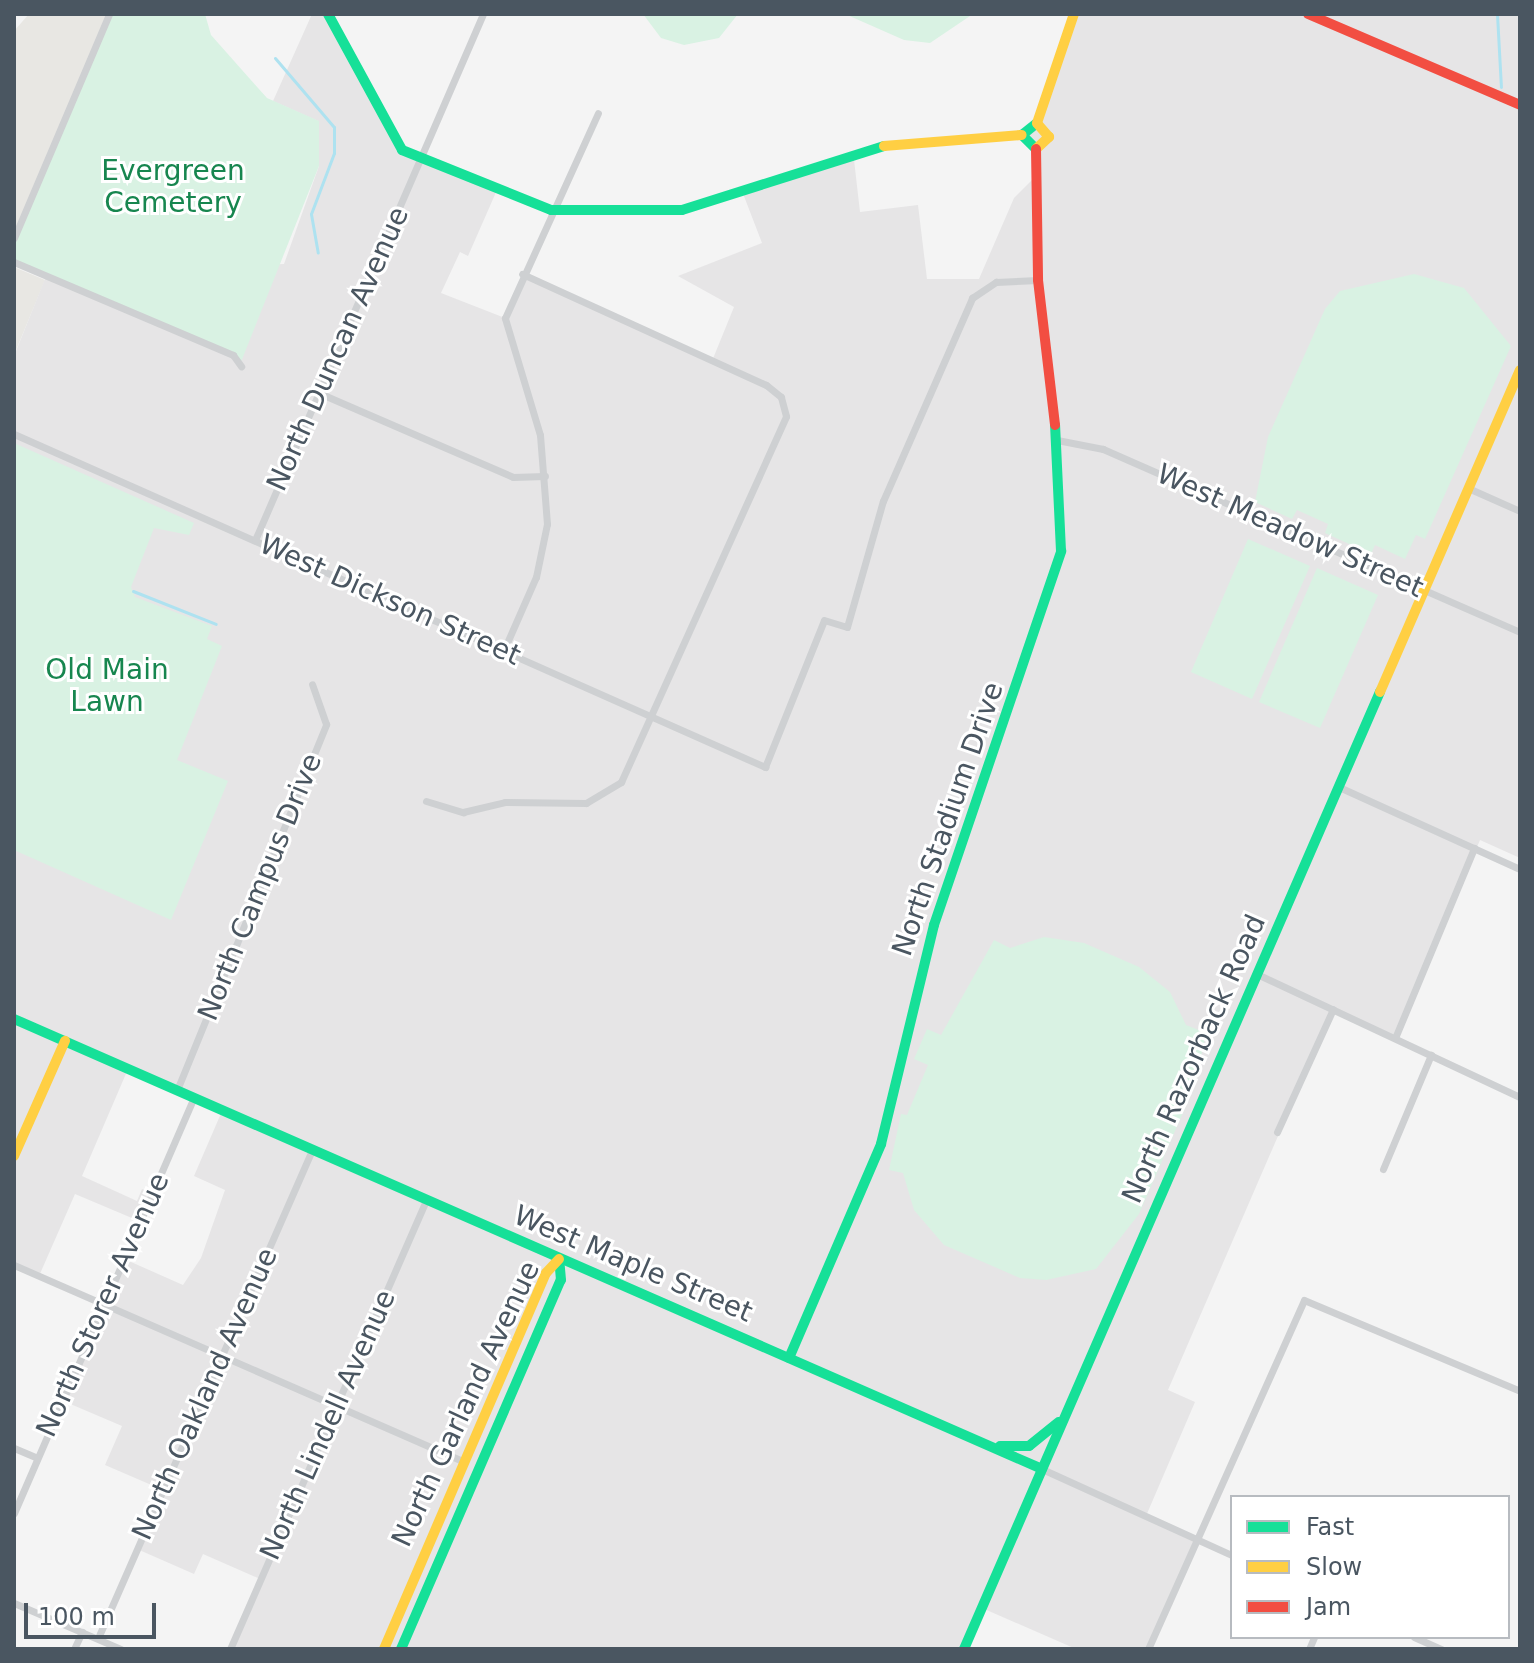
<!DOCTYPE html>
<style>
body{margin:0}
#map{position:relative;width:1534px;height:1663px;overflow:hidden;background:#f4f4f4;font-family:"DejaVu Sans",sans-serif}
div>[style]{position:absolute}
.commercial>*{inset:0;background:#e8e7e3}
.education>*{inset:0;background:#e6e5e6}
.green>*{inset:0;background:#d9f2e3}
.stream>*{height:3px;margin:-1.5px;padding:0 1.5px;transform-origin:1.5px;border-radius:1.5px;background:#aee2f0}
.street>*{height:7px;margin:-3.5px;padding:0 3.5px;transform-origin:3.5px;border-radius:3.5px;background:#ced0d2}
.fast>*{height:10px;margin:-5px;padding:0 5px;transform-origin:5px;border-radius:5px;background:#16e098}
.slow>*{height:10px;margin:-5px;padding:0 5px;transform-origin:5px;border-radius:5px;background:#ffcf43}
.jam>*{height:10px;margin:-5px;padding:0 5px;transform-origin:5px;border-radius:5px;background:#f24e42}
span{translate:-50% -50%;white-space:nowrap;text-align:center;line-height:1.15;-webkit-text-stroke:6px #fff;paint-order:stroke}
.park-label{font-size:28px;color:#17864f}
.street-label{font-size:28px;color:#4a5661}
.frame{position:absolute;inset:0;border:16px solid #4a5661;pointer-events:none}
.legend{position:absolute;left:1230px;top:1495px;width:280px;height:144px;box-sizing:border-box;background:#fff;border:2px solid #b7bbc0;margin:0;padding:10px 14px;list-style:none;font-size:24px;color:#4a5661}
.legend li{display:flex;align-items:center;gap:16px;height:40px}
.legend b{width:40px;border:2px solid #b7bbc0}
.scale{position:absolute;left:24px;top:1603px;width:132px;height:36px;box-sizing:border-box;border:4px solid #4a5661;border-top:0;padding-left:10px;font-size:24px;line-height:28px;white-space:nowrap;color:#4a5661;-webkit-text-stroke:6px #fff;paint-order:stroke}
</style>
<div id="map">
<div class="commercial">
<div style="clip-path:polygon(29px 14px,109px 14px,14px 238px,14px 31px)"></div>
<div style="clip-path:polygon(14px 267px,45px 280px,14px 355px)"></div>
</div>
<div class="education">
<div style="clip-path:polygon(312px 14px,327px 14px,402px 150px,497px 190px,468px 256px,460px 252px,441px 293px,505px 318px,522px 274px,712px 361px,734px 307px,678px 276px,762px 243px,742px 191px,853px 151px,860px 212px,918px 205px,927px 279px,979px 279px,1014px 198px,1033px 179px,1036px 150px,1023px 141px,1037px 123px,1074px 14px,1520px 14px,1520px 858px,1480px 840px,1395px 1038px,1333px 1009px,1168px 1390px,1195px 1402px,1146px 1516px,1195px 1538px,1148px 1649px,1076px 1649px,982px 1608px,964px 1649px,230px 1649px,260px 1579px,203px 1554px,194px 1574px,137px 1549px,163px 1490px,105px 1465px,122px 1426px,61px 1400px,122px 1258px,183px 1285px,201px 1258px,225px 1190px,194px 1176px,222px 1111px,128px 1069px,82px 1176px,137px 1201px,142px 1189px,152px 1193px,139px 1221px,75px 1194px,39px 1276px,14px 1265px,14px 356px,47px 274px,284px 264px,319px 166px,318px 121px,273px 101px)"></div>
</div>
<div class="green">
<div style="clip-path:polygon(109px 14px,205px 14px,211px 35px,267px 98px,319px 121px,319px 166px,241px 362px,14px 262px,14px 238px)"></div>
<div style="clip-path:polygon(643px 14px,738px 14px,719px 38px,684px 45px,661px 38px)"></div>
<div style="clip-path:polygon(845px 14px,973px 14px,930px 43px,904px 40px)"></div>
<div style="clip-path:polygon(1414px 274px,1464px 288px,1511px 346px,1425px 539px,1416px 535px,1405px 559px,1375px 545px,1371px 554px,1325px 533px,1328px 524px,1297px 510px,1292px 519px,1255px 502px,1268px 437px,1325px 309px,1340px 291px)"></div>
<div style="clip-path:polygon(14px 443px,194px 523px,189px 535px,154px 528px,131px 587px,135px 597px,212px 626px,207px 639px,222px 646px,177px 760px,228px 781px,171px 920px,14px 850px)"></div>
<div style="clip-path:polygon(1248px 539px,1310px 566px,1252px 699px,1191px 672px)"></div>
<div style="clip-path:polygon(1317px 568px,1378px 595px,1320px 728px,1259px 702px)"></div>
<div style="clip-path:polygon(1044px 937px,1084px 943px,1139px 967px,1170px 992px,1186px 1025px,1206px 1033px,1195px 1085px,1139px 1214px,1096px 1269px,1046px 1280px,1020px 1278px,944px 1245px,914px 1210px,903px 1173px,889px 1170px,901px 1114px,907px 1115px,928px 1065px,914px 1059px,927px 1029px,941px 1035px,994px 940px,1010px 948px)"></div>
</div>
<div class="stream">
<div style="left:1497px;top:14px;width:73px;rotate:86.9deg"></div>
<div style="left:275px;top:58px;width:91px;rotate:49.5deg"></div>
<div style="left:334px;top:127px;width:26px;rotate:90deg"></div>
<div style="left:334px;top:153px;width:65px;rotate:110.7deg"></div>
<div style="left:311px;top:214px;width:39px;rotate:80deg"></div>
<div style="left:133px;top:591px;width:89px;rotate:21.7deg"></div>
</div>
<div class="street">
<div style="left:14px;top:238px;width:243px;rotate:-67deg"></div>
<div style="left:14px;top:262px;width:238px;rotate:23deg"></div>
<div style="left:233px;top:355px;width:14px;rotate:54deg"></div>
<div style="left:319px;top:393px;width:211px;rotate:23.4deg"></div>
<div style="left:513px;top:477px;width:32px;rotate:-2deg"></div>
<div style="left:14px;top:434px;width:822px;rotate:23.91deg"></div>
<div style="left:765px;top:767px;width:158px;rotate:-68.1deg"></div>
<div style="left:824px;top:620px;width:24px;rotate:17deg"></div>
<div style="left:847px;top:627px;width:131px;rotate:-74.1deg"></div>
<div style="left:883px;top:501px;width:222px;rotate:-66.3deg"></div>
<div style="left:972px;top:298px;width:29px;rotate:-34deg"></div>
<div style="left:996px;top:282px;width:42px;rotate:-2.7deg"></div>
<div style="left:1057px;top:440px;width:47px;rotate:11.1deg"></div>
<div style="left:1103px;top:449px;width:455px;rotate:23.7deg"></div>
<div style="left:1468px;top:488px;width:57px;rotate:23.9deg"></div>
<div style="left:255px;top:540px;width:573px;rotate:-66.57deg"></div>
<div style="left:503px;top:652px;width:82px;rotate:-66.3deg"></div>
<div style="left:536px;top:577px;width:54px;rotate:-78.3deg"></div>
<div style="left:547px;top:524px;width:89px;rotate:-94.5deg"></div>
<div style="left:540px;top:435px;width:122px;rotate:-106.7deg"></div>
<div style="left:505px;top:318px;width:225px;rotate:-65.6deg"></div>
<div style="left:1339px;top:787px;width:199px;rotate:24.4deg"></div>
<div style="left:426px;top:801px;width:39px;rotate:17deg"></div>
<div style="left:463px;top:812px;width:43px;rotate:-13.4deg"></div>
<div style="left:505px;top:802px;width:81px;rotate:0.7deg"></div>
<div style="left:586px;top:803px;width:41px;rotate:-31deg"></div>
<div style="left:621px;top:782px;width:401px;rotate:-65.7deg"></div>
<div style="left:786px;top:416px;width:20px;rotate:-105deg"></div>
<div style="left:781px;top:397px;width:19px;rotate:-141deg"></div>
<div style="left:766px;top:385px;width:268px;rotate:-155.5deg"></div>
<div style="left:1257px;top:974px;width:290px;rotate:25.1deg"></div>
<div style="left:1395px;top:1038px;width:206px;rotate:-67.4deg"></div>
<div style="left:177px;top:1090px;width:395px;rotate:-67.8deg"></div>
<div style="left:326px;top:724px;width:42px;rotate:-109.3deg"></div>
<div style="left:1277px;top:1132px;width:135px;rotate:-65.5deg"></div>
<div style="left:1383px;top:1169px;width:124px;rotate:-67.2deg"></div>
<div style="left:14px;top:1265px;width:490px;rotate:23.6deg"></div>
<div style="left:14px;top:1448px;width:25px;rotate:23deg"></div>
<div style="left:1042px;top:1469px;width:209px;rotate:24.4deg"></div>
<div style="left:14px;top:1513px;width:452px;rotate:-66.6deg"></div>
<div style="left:14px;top:1603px;width:116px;rotate:23.3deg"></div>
<div style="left:1414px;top:1637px;width:30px;rotate:24deg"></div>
<div style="left:98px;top:1638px;width:533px;rotate:-66.32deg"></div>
<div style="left:74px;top:1649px;width:19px;rotate:-65deg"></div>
<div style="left:230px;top:1649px;width:489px;rotate:-66.4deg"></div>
<div style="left:1148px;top:1649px;width:382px;rotate:-65.9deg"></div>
<div style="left:1304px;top:1300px;width:234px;rotate:22.8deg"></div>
<div style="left:1309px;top:1649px;width:13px;rotate:-67deg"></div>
</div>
<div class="fast">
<div style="left:328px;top:14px;width:155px;rotate:61.4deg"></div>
<div style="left:402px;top:150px;width:161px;rotate:21.9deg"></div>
<div style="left:551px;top:210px;width:131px"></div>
<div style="left:682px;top:210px;width:212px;rotate:-17.6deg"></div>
<div style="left:1036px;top:149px;width:20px;rotate:-135deg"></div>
<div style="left:1022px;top:135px;width:19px;rotate:-39deg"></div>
<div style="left:14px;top:1019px;width:1122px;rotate:23.64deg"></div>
<div style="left:789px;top:1358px;width:233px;rotate:-66.7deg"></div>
<div style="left:881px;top:1144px;width:225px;rotate:-76.4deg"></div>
<div style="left:934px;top:925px;width:395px;rotate:-71.2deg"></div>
<div style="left:1061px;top:551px;width:126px;rotate:-92.7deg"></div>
<div style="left:1000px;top:1446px;width:29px"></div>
<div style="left:1029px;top:1446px;width:38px;rotate:-39deg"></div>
<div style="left:401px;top:1649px;width:402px;rotate:-66.6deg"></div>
<div style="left:561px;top:1280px;width:21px;rotate:-95deg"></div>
<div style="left:964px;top:1649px;width:1044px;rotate:-66.51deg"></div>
</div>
<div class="slow">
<div style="left:1037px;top:123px;width:115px;rotate:-71.3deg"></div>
<div style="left:884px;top:146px;width:138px;rotate:-4.6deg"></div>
<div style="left:1036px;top:149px;width:18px;rotate:-43deg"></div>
<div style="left:1049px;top:137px;width:18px;rotate:-131deg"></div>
<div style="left:1380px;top:692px;width:351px;rotate:-66.5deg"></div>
<div style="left:14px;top:1156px;width:126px;rotate:-66.1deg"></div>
<div style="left:384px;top:1649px;width:409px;rotate:-66.7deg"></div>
<div style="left:546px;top:1273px;width:19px;rotate:-47deg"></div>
</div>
<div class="jam">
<div style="left:1308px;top:14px;width:231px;rotate:23.2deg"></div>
<div style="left:1036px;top:149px;width:131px;rotate:89.1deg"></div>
<div style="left:1038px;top:280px;width:146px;rotate:83.3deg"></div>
</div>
<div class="park-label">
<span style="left:173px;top:187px">Evergreen<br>Cemetery</span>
<span style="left:107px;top:686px">Old Main<br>Lawn</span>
</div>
<div class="street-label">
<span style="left:338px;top:349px;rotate:-66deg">North Duncan Avenue</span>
<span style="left:1290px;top:531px;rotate:24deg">West Meadow Street</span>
<span style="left:390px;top:600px;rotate:24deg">West Dickson Street</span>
<span style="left:948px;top:819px;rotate:-71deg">North Stadium Drive</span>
<span style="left:260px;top:887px;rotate:-68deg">North Campus Drive</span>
<span style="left:1194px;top:1059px;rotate:-66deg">North Razorback Road</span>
<span style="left:633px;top:1264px;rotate:23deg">West Maple Street</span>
<span style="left:103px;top:1305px;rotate:-66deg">North Storer Avenue</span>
<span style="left:205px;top:1394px;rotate:-66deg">North Oakland Avenue</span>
<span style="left:466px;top:1404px;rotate:-65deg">North Garland Avenue</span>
<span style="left:328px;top:1425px;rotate:-66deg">North Lindell Avenue</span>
</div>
<div class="frame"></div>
<ul class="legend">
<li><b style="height:10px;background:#16e098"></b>Fast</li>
<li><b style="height:10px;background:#ffcf43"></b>Slow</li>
<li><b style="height:10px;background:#f24e42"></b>Jam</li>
</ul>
<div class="scale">100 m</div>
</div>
